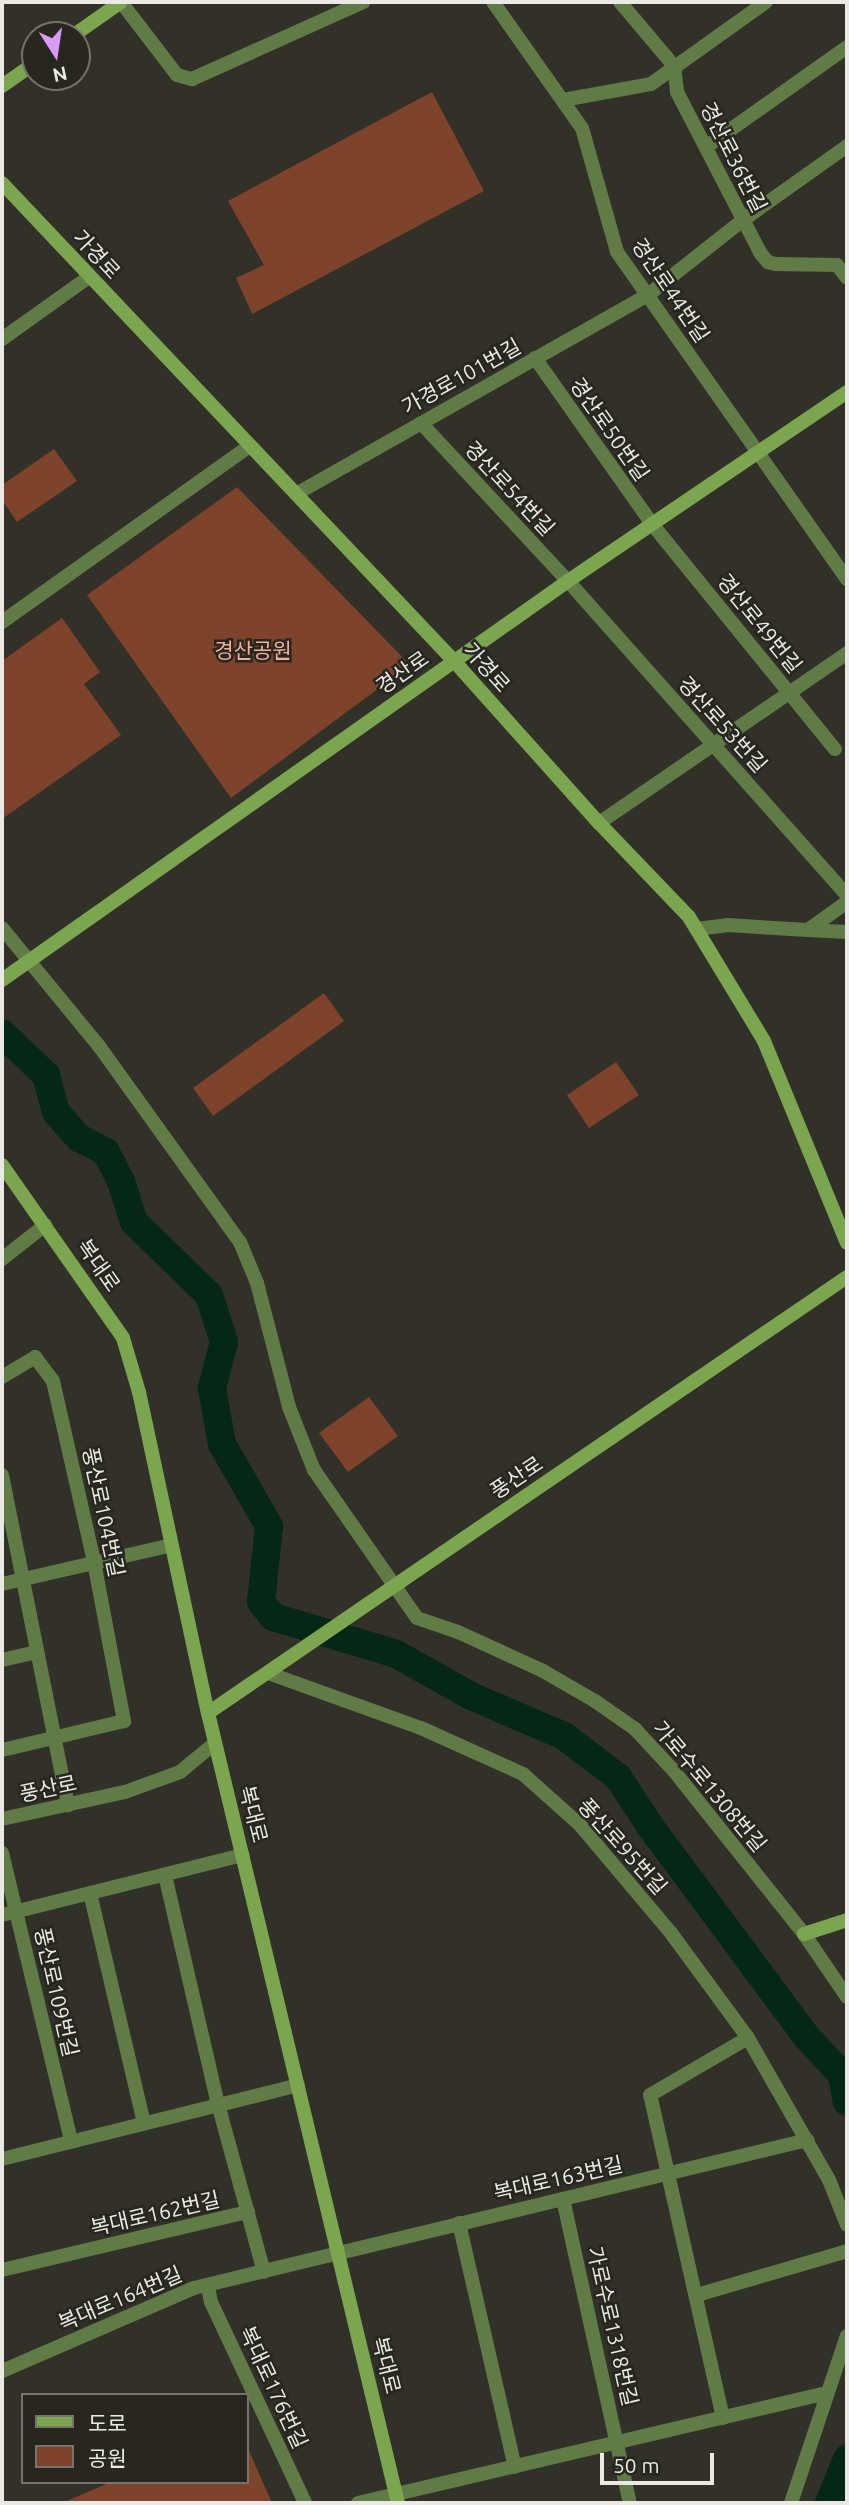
<!DOCTYPE html>
<meta charset="utf-8">
<style>
body{margin:0}
#map{position:relative;width:849px;height:2505px;overflow:hidden;background:#313029;font-family:Ubuntu,"Noto Sans KR",sans-serif}
div>[style]{position:absolute}
.green>*{inset:0;background:#7e432b}
.river>*{height:28px;margin:-14px;padding:0 14px;transform-origin:14px;border-radius:14px;background:#042717}
.street>*{height:14px;margin:-7px;padding:0 7px;transform-origin:7px;border-radius:7px;background:#607b46}
.secondary>*{height:14px;margin:-7px;padding:0 7px;transform-origin:7px;border-radius:7px;background:#7ba54e}
span{translate:-50% -50%;white-space:nowrap;text-align:center;line-height:1.15;-webkit-text-stroke:5px #27261f;paint-order:stroke}
.street-label{font-size:21px;color:#eae9e5}
.park-label{font-size:21px;color:#f6af94}
.frame{position:absolute;inset:0;border:4px solid #eae9e5;pointer-events:none}
.legend{position:absolute;left:21px;top:2393px;width:228px;height:91px;box-sizing:border-box;background:#27261f;border:2px solid #75746e;margin:0;padding:9px 12px;list-style:none;font-size:21px;color:#eae9e5}
.legend li{display:flex;align-items:center;gap:14px;height:35px}
.legend b{width:35px;border:2px solid #75746e}
.north{position:absolute;left:21px;top:21px;width:70px;height:70px;box-sizing:border-box;background:#27261f;border:2px solid #75746e;border-radius:50%;rotate:168deg;font-size:19px;font-weight:700;line-height:28px;text-align:center;color:#eae9e5}
.north::after{content:'';display:block;margin:auto;width:24px;height:32px;background:#d89bf8;clip-path:polygon(50% 0,100% 100%,50% 72%,0 100%)}
.scale{position:absolute;left:600px;top:2453px;width:114px;height:32px;box-sizing:border-box;border:4px solid #eae9e5;border-top:0;padding-left:9px;font-size:21px;line-height:24px;white-space:nowrap;color:#eae9e5;-webkit-text-stroke:5px #27261f;paint-order:stroke}
</style>
<div id="map">
<div class="green">
<div style="clip-path:polygon(432px 92px,484px 191px,252px 314px,236px 278px,264px 265px,228px 201px)"></div>
<div style="clip-path:polygon(54px 449px,77px 481px,17px 522px,2px 500px,2px 485px)"></div>
<div style="clip-path:polygon(237px 487px,410px 665px,231px 798px,87px 595px)"></div>
<div style="clip-path:polygon(62px 618px,100px 672px,84px 684px,121px 735px,2px 819px,2px 661px)"></div>
<div style="clip-path:polygon(324px 993px,344px 1021px,213px 1116px,193px 1088px)"></div>
<div style="clip-path:polygon(616px 1062px,639px 1095px,589px 1128px,567px 1095px)"></div>
<div style="clip-path:polygon(369px 1397px,398px 1436px,348px 1472px,319px 1433px)"></div>
<div style="clip-path:polygon(247px 2446px,272px 2503px,62px 2503px,111px 2482px,247px 2482px)"></div>
</div>
<div class="river">
<div style="left:2px;top:1033px;width:61px;rotate:43.7deg"></div>
<div style="left:46px;top:1075px;width:38px;rotate:75deg"></div>
<div style="left:56px;top:1112px;width:35px;rotate:49deg"></div>
<div style="left:79px;top:1138px;width:30px;rotate:27deg"></div>
<div style="left:106px;top:1152px;width:33px;rotate:63deg"></div>
<div style="left:121px;top:1181px;width:43px;rotate:72.4deg"></div>
<div style="left:134px;top:1222px;width:105px;rotate:44.2deg"></div>
<div style="left:209px;top:1295px;width:49px;rotate:72.3deg"></div>
<div style="left:224px;top:1342px;width:48px;rotate:104.6deg"></div>
<div style="left:212px;top:1388px;width:57px;rotate:79.9deg"></div>
<div style="left:222px;top:1444px;width:95px;rotate:60.2deg"></div>
<div style="left:269px;top:1526px;width:76px;rotate:96deg"></div>
<div style="left:261px;top:1602px;width:19px;rotate:51deg"></div>
<div style="left:273px;top:1617px;width:128px;rotate:16.7deg"></div>
<div style="left:396px;top:1654px;width:86px;rotate:29.2deg"></div>
<div style="left:471px;top:1696px;width:101px;rotate:23.3deg"></div>
<div style="left:564px;top:1736px;width:68px;rotate:37.2deg"></div>
<div style="left:618px;top:1777px;width:59px;rotate:56.9deg"></div>
<div style="left:650px;top:1826px;width:260px;rotate:53.4deg"></div>
<div style="left:805px;top:2035px;width:54px;rotate:47.2deg"></div>
<div style="left:842px;top:2075px;width:27px;rotate:80deg"></div>
<div style="left:829px;top:2503px;width:48px;rotate:-67.8deg"></div>
</div>
<div class="street">
<div style="left:121px;top:2px;width:92px;rotate:52.5deg"></div>
<div style="left:177px;top:75px;width:16px;rotate:15deg"></div>
<div style="left:192px;top:79px;width:188px;rotate:-24.2deg"></div>
<div style="left:493px;top:2px;width:154px;rotate:54.8deg"></div>
<div style="left:582px;top:128px;width:129px;rotate:74.2deg"></div>
<div style="left:617px;top:252px;width:400px;rotate:54.9deg"></div>
<div style="left:620px;top:2px;width:84px;rotate:49.8deg"></div>
<div style="left:674px;top:66px;width:26px;rotate:83deg"></div>
<div style="left:677px;top:92px;width:182px;rotate:62.6deg"></div>
<div style="left:761px;top:254px;width:11px;rotate:49deg"></div>
<div style="left:768px;top:262px;width:8px;rotate:14deg"></div>
<div style="left:776px;top:264px;width:61px;rotate:0.9deg"></div>
<div style="left:837px;top:265px;width:16px;rotate:52deg"></div>
<div style="left:563px;top:100px;width:89px;rotate:-10.3deg"></div>
<div style="left:651px;top:84px;width:141px;rotate:-35.5deg"></div>
<div style="left:706px;top:147px;width:173px;rotate:-35.3deg"></div>
<div style="left:2px;top:339px;width:107px;rotate:-35.5deg"></div>
<div style="left:535px;top:358px;width:203px;rotate:54.8deg"></div>
<div style="left:652px;top:524px;width:290px;rotate:50.9deg"></div>
<div style="left:421px;top:423px;width:216px;rotate:47.1deg"></div>
<div style="left:568px;top:581px;width:420px;rotate:48.4deg"></div>
<div style="left:296px;top:494px;width:404px;rotate:-29.5deg"></div>
<div style="left:648px;top:295px;width:121px;rotate:-38.3deg"></div>
<div style="left:743px;top:220px;width:128px;rotate:-35.4deg"></div>
<div style="left:2px;top:622px;width:302px;rotate:-35.4deg"></div>
<div style="left:599px;top:823px;width:301px;rotate:-34.4deg"></div>
<div style="left:2px;top:928px;width:153px;rotate:50.6deg"></div>
<div style="left:99px;top:1046px;width:241px;rotate:54.3deg"></div>
<div style="left:240px;top:1242px;width:44px;rotate:67.5deg"></div>
<div style="left:257px;top:1283px;width:128px;rotate:75.5deg"></div>
<div style="left:289px;top:1407px;width:68px;rotate:68.4deg"></div>
<div style="left:314px;top:1470px;width:180px;rotate:55.2deg"></div>
<div style="left:417px;top:1618px;width:43px;rotate:18.9deg"></div>
<div style="left:458px;top:1632px;width:94px;rotate:24.6deg"></div>
<div style="left:543px;top:1671px;width:60px;rotate:30deg"></div>
<div style="left:595px;top:1701px;width:49px;rotate:35deg"></div>
<div style="left:635px;top:1729px;width:57px;rotate:47.1deg"></div>
<div style="left:674px;top:1771px;width:208px;rotate:51.4deg"></div>
<div style="left:804px;top:1934px;width:76px;rotate:55.7deg"></div>
<div style="left:696px;top:929px;width:31px;rotate:-7deg"></div>
<div style="left:727px;top:925px;width:81px;rotate:3.5deg"></div>
<div style="left:808px;top:930px;width:48px;rotate:-35.7deg"></div>
<div style="left:808px;top:930px;width:39px;rotate:3deg"></div>
<div style="left:2px;top:1259px;width:55px;rotate:-38.3deg"></div>
<div style="left:2px;top:1377px;width:39px;rotate:-31deg"></div>
<div style="left:35px;top:1357px;width:30px;rotate:53deg"></div>
<div style="left:53px;top:1381px;width:186px;rotate:77.2deg"></div>
<div style="left:94px;top:1562px;width:162px;rotate:79.3deg"></div>
<div style="left:124px;top:1721px;width:125px;rotate:166.6deg"></div>
<div style="left:2px;top:1475px;width:337px;rotate:78.7deg"></div>
<div style="left:2px;top:1584px;width:174px;rotate:-12.9deg"></div>
<div style="left:2px;top:1660px;width:35px;rotate:-13deg"></div>
<div style="left:268px;top:1673px;width:163px;rotate:19.8deg"></div>
<div style="left:421px;top:1728px;width:112px;rotate:24.3deg"></div>
<div style="left:523px;top:1774px;width:76px;rotate:41.8deg"></div>
<div style="left:580px;top:1825px;width:141px;rotate:49.9deg"></div>
<div style="left:671px;top:1933px;width:130px;rotate:53.7deg"></div>
<div style="left:748px;top:2038px;width:163px;rotate:60.3deg"></div>
<div style="left:829px;top:2180px;width:48px;rotate:68.2deg"></div>
<div style="left:2px;top:1819px;width:126px;rotate:-12.4deg"></div>
<div style="left:125px;top:1792px;width:59px;rotate:-20deg"></div>
<div style="left:180px;top:1772px;width:45px;rotate:-39.6deg"></div>
<div style="left:2px;top:1853px;width:296px;rotate:76.5deg"></div>
<div style="left:165px;top:1875px;width:235px;rotate:77deg"></div>
<div style="left:218px;top:2104px;width:174px;rotate:74.7deg"></div>
<div style="left:90px;top:1893px;width:236px;rotate:76.8deg"></div>
<div style="left:2px;top:1915px;width:248px;rotate:-14deg"></div>
<div style="left:2px;top:2159px;width:305px;rotate:-14deg"></div>
<div style="left:563px;top:2199px;width:311px;rotate:77.6deg"></div>
<div style="left:459px;top:2223px;width:250px;rotate:77.1deg"></div>
<div style="left:2px;top:2270px;width:253px;rotate:-13.3deg"></div>
<div style="left:208px;top:2287px;width:15px;rotate:79deg"></div>
<div style="left:211px;top:2302px;width:222px;rotate:64.9deg"></div>
<div style="left:697px;top:2295px;width:156px;rotate:-16.3deg"></div>
<div style="left:2px;top:2371px;width:209px;rotate:-23.4deg"></div>
<div style="left:194px;top:2288px;width:631px;rotate:-13.57deg"></div>
<div style="left:723px;top:2418px;width:331px;rotate:-102.7deg"></div>
<div style="left:650px;top:2095px;width:113px;rotate:-30.2deg"></div>
<div style="left:358px;top:2503px;width:482px;rotate:-13.2deg"></div>
<div style="left:791px;top:2503px;width:176px;rotate:-71.5deg"></div>
</div>
<div class="secondary">
<div style="left:74px;top:35px;width:57px;rotate:-35.1deg"></div>
<div style="left:2px;top:86px;width:40px;rotate:-34.9deg"></div>
<div style="left:2px;top:183px;width:658px;rotate:46.6deg"></div>
<div style="left:454px;top:661px;width:217px;rotate:48.2deg"></div>
<div style="left:599px;top:823px;width:130px;rotate:46.2deg"></div>
<div style="left:689px;top:917px;width:145px;rotate:58.8deg"></div>
<div style="left:764px;top:1041px;width:218px;rotate:67.7deg"></div>
<div style="left:2px;top:980px;width:693px;rotate:-35.18deg"></div>
<div style="left:568px;top:581px;width:337px;rotate:-34.1deg"></div>
<div style="left:2px;top:1165px;width:211px;rotate:55deg"></div>
<div style="left:123px;top:1338px;width:56px;rotate:73.5deg"></div>
<div style="left:139px;top:1392px;width:328px;rotate:77.9deg"></div>
<div style="left:208px;top:1713px;width:813px;rotate:76.48deg"></div>
<div style="left:208px;top:1713px;width:774px;rotate:-34.31deg"></div>
<div style="left:804px;top:1934px;width:45px;rotate:-18deg"></div>
</div>
<div class="street-label">
<span style="left:734px;top:157px;rotate:63deg">경산로36번길</span>
<span style="left:97px;top:254px;rotate:47deg">가경로</span>
<span style="left:671px;top:290px;rotate:56deg">경산로44번길</span>
<span style="left:461px;top:376px;rotate:-29deg">가경로101번길</span>
<span style="left:610px;top:429px;rotate:55deg">경산로50번길</span>
<span style="left:510px;top:488px;rotate:47deg">경산로54번길</span>
<span style="left:760px;top:623px;rotate:51deg">경산로49번길</span>
<span style="left:487px;top:667px;rotate:48deg">가경로</span>
<span style="left:402px;top:672px;rotate:-35deg">경산로</span>
<span style="left:723px;top:724px;rotate:48deg">경산로53번길</span>
<span style="left:99px;top:1265px;rotate:55deg">복대로</span>
<span style="left:516px;top:1477px;rotate:-34deg">풍산로</span>
<span style="left:104px;top:1512px;rotate:78deg">풍산로104번길</span>
<span style="left:710px;top:1786px;rotate:50deg">가로수로1308번길</span>
<span style="left:48px;top:1788px;rotate:-12deg">풍산로</span>
<span style="left:254px;top:1814px;rotate:76deg">복대로</span>
<span style="left:623px;top:1846px;rotate:48deg">풍산로95번길</span>
<span style="left:57px;top:1992px;rotate:77deg">풍산로109번길</span>
<span style="left:558px;top:2178px;rotate:-13deg">복대로163번길</span>
<span style="left:155px;top:2213px;rotate:-13deg">복대로162번길</span>
<span style="left:120px;top:2298px;rotate:-23deg">복대로164번길</span>
<span style="left:613px;top:2326px;rotate:77deg">가로수로1318번길</span>
<span style="left:387px;top:2365px;rotate:76deg">복대로</span>
<span style="left:274px;top:2387px;rotate:65deg">복대로176번길</span>
</div>
<div class="park-label">
<span style="left:253px;top:650px">경산공원</span>
</div>
<div class="frame"></div>
<ul class="legend">
<li><b style="height:9px;background:#7ba54e"></b>도로</li>
<li><b style="height:19px;background:#7e432b"></b>공원</li>
</ul>
<div class="north">N</div>
<div class="scale">50 m</div>
</div>
